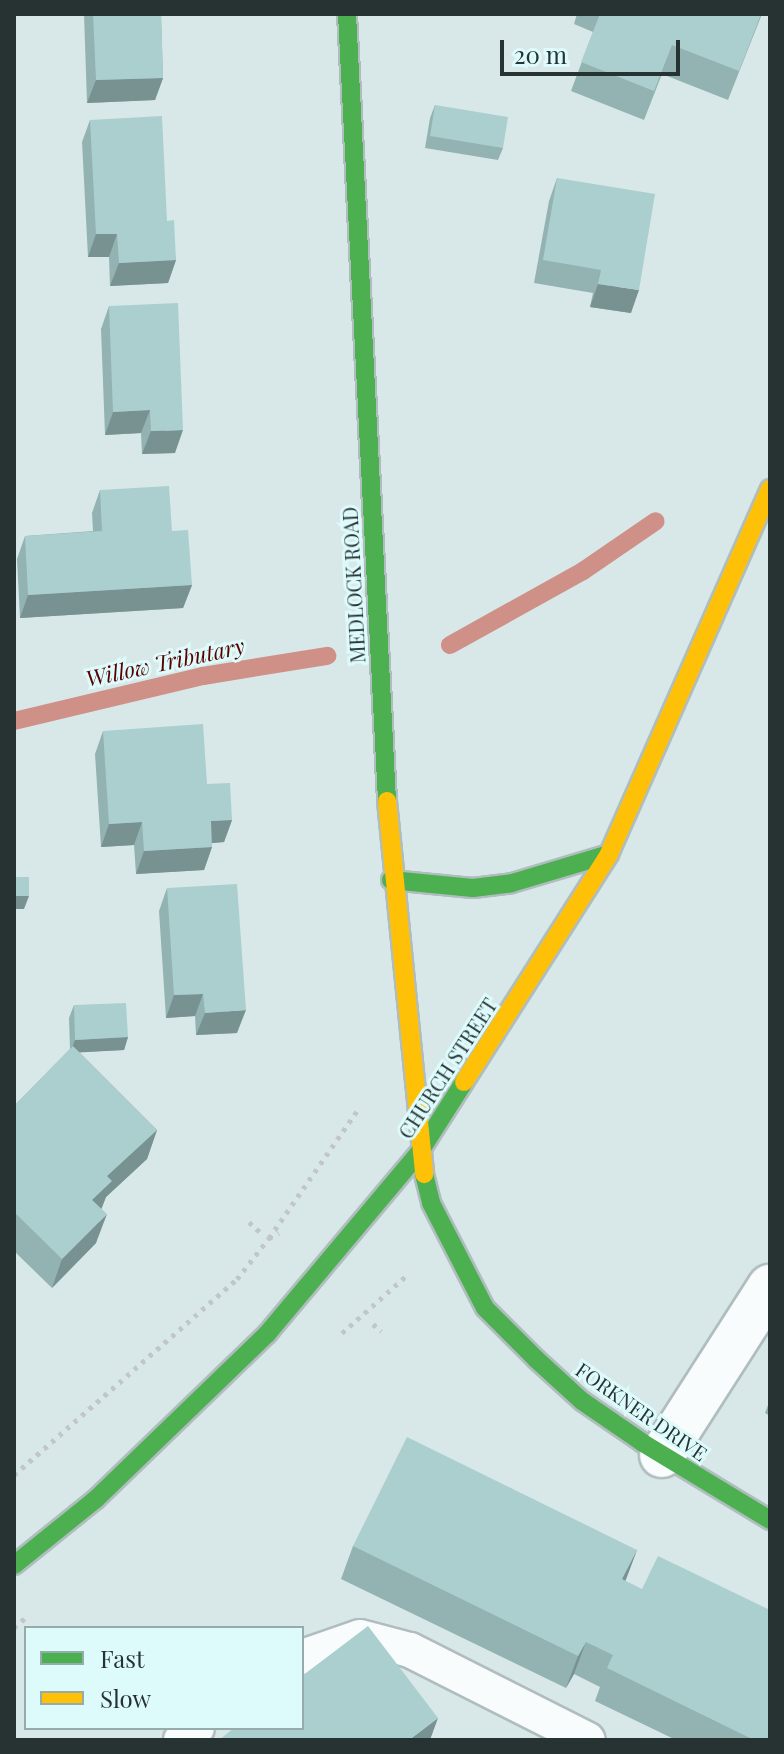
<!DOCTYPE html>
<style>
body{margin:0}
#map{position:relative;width:784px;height:1754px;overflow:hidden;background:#d8e8e8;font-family:"Playfair Display",serif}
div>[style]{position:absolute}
.stream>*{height:18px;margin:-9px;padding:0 9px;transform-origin:9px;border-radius:9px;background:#ce9087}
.path>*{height:5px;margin-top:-2.5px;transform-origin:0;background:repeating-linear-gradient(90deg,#c1c7c8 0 4px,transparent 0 10px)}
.roads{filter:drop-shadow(2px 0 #b0bdbe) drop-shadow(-2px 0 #b0bdbe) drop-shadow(0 2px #b0bdbe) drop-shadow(0 -2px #b0bdbe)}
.lane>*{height:34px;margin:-17px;padding:0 17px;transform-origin:17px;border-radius:17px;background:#f9fcfc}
.street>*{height:44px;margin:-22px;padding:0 22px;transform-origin:22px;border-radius:22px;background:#f9fcfc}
.fast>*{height:18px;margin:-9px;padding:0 9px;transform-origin:9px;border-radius:9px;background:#4caf50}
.slow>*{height:18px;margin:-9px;padding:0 9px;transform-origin:9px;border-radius:9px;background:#ffc107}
.wall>*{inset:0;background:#93b2b2}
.shaded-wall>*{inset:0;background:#789191}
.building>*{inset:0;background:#abcfcf}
span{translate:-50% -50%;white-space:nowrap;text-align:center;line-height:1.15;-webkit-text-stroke:6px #defbfc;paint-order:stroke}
.street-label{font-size:20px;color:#273233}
.water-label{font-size:22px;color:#5a0000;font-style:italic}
.frame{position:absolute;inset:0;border:16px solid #273233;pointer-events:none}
.legend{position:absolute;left:24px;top:1626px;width:280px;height:104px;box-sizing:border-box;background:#defbfc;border:2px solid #95abac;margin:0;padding:10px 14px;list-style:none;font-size:24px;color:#273233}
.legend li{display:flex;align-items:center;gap:16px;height:40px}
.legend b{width:40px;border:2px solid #95abac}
.scale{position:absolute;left:500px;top:40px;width:180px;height:36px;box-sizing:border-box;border:4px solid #273233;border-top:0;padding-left:10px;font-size:24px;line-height:28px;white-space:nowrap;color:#273233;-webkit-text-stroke:6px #defbfc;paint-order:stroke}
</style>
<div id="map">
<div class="stream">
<div style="left:450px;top:645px;width:152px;rotate:-29.1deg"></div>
<div style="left:583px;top:571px;width:88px;rotate:-34.4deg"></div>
<div style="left:14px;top:721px;width:194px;rotate:-13.4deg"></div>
<div style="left:203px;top:676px;width:126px;rotate:-9.2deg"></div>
</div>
<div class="path">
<div style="left:249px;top:1222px;width:15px;rotate:42deg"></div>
<div style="left:269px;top:1238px;width:158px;rotate:-55.3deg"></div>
<div style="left:373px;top:1324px;width:11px;rotate:41deg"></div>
<div style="left:342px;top:1333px;width:86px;rotate:-41.7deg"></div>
<div style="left:14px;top:1475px;width:297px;rotate:-41.3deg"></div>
<div style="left:237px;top:1279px;width:52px;rotate:-52deg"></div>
<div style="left:269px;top:1238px;width:11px;rotate:-27deg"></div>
<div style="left:14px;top:1628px;width:15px;rotate:-42deg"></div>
</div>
<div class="roads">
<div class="lane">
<div style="left:302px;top:1657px;width:61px;rotate:-19deg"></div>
<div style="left:360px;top:1637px;width:52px;rotate:14.6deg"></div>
<div style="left:410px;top:1650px;width:199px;rotate:26.8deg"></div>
<div style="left:181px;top:1740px;width:20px;rotate:-37deg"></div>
</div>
<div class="street">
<div style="left:662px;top:1455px;width:200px;rotate:-57.3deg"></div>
</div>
<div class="fast">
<div style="left:347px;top:14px;width:788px;rotate:87.09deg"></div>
<div style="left:391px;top:880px;width:82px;rotate:5.6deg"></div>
<div style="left:473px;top:888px;width:39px;rotate:-7deg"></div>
<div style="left:512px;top:883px;width:101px;rotate:-16.6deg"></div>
<div style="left:424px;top:1174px;width:30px;rotate:76deg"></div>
<div style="left:431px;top:1203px;width:118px;rotate:62.8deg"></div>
<div style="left:485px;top:1308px;width:72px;rotate:45deg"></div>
<div style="left:536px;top:1359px;width:62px;rotate:42.4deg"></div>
<div style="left:582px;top:1401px;width:74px;rotate:34.5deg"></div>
<div style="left:643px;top:1443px;width:149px;rotate:31.2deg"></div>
<div style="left:14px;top:1565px;width:105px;rotate:-38.8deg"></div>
<div style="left:96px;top:1499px;width:238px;rotate:-44deg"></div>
<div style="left:267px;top:1334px;width:236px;rotate:-50deg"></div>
<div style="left:419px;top:1153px;width:84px;rotate:-57.6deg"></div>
</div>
<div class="slow">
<div style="left:387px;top:801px;width:375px;rotate:84.3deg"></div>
<div style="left:464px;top:1082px;width:270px;rotate:-57.5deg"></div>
<div style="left:609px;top:854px;width:399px;rotate:-66.2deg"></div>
</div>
</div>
<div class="wall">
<div style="clip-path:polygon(84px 14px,161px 14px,163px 78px,155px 100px,87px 103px)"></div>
<div style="clip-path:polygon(577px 14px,762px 14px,728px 100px,662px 74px,644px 120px,571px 91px,593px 32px,574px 24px)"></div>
<div style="clip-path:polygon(435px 105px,503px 148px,498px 160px,425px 148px,430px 118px)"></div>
<div style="clip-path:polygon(90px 120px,167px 221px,176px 260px,168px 283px,110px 286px,109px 257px,88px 257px,82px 142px)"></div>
<div style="clip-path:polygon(557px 178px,631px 313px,590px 307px,593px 293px,534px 283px,549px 201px)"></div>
<div style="clip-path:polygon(109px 306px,175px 453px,142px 454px,141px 433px,105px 435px,101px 329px)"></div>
<div style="clip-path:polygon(100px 490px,172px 531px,192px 585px,183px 608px,20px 618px,17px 559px,25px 536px,93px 531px,92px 513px)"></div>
<div style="clip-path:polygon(103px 731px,207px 784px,232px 820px,224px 842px,212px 843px,212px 847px,204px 870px,136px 874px,134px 845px,101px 847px,95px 754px)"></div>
<div style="clip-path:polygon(167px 888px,237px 1033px,196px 1035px,195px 1016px,166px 1018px,159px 911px)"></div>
<div style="clip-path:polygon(74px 1005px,128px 1037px,124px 1050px,79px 1052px,157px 1130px,147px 1159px,106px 1197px,101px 1209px,96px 1243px,52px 1288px,14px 1251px,14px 1106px,70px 1049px,69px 1018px)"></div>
<div style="clip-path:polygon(770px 1400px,770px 1416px,765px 1413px)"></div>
<div style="clip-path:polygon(353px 1546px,637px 1550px,625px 1581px,770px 1740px,676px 1740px,595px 1701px,600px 1687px,574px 1674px,566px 1688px,341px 1579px)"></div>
</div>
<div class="shaded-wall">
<div style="clip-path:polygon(163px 78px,155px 100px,87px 103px,96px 80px)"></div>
<div style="clip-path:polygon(96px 234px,117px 234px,109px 257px,88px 257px)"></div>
<div style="clip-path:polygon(176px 260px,168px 283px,110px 286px,119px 263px)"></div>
<div style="clip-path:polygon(598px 284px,639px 290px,631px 313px,590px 307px)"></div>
<div style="clip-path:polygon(150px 410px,141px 433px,105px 435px,113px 412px)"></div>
<div style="clip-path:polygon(183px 430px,175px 453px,142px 454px,151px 431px)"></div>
<div style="clip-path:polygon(192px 585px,183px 608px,20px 618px,28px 595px)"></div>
<div style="clip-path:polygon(232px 820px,224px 842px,202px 844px,211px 821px)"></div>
<div style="clip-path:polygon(142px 822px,134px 845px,101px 847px,109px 824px)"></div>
<div style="clip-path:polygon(212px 847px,204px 870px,136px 874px,144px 851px)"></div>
<div style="clip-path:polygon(14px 896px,29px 896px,24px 909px,14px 909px)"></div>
<div style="clip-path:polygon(203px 994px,195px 1016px,166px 1018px,174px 995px)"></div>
<div style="clip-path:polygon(246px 1010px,237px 1033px,196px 1035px,205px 1013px)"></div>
<div style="clip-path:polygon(128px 1037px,124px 1050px,70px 1053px,75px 1040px)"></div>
<div style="clip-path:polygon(157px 1130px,147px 1159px,106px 1197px,101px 1210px,92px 1200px,107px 1176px)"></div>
<div style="clip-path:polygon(107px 1214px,96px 1243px,52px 1288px,62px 1259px)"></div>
<div style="clip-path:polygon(637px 1550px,625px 1582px,622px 1579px)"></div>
<div style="clip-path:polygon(586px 1642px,574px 1674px,566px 1688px,578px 1656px)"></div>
<div style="clip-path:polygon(438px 1718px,430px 1740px,409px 1740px)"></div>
</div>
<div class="building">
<div style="clip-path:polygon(93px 14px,161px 14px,163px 78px,96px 80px)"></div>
<div style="clip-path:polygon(600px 14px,761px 14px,739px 71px,672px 45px,654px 91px,581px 62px)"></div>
<div style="clip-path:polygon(435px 105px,508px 117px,503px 148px,430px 136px)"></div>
<div style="clip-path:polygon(162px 116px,167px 221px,174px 220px,176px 260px,119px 263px,117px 234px,96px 234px,90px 120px)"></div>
<div style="clip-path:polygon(557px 178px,655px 194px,639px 290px,598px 284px,601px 270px,543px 260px)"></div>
<div style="clip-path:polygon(178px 303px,183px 430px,151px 431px,150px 410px,113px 412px,109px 306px)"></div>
<div style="clip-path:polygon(169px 486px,172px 531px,188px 530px,192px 585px,28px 595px,25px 536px,102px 531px,100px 490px)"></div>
<div style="clip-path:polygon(203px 724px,207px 784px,230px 783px,232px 820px,211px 821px,212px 847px,144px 851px,142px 822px,109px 824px,103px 731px)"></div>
<div style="clip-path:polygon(14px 877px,29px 877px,29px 896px,14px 896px)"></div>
<div style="clip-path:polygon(237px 884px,246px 1010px,205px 1013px,203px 994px,174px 995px,167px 888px)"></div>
<div style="clip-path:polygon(126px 1003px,128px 1037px,75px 1040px,74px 1005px)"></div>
<div style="clip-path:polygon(73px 1046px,157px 1130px,107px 1176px,112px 1181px,92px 1200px,107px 1214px,62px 1259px,14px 1212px,14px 1106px)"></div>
<div style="clip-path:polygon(407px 1437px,637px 1550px,622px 1579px,642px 1589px,658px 1556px,770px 1610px,770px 1740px,754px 1740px,607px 1668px,613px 1655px,586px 1642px,578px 1656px,353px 1546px)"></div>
<div style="clip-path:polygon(368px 1626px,438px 1718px,409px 1740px,219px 1740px,234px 1728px,302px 1728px,302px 1676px)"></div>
</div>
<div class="street-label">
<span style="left:353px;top:585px;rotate:-93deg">MEDLOCK ROAD</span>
<span style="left:447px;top:1068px;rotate:-57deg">CHURCH STREET</span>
<span style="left:642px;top:1411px;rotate:35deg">FORKNER DRIVE</span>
</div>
<div class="water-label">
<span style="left:165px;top:662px;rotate:-12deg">Willow Tributary</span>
</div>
<div class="frame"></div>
<ul class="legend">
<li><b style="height:10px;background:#4caf50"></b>Fast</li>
<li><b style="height:10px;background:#ffc107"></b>Slow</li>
</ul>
<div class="scale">20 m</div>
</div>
